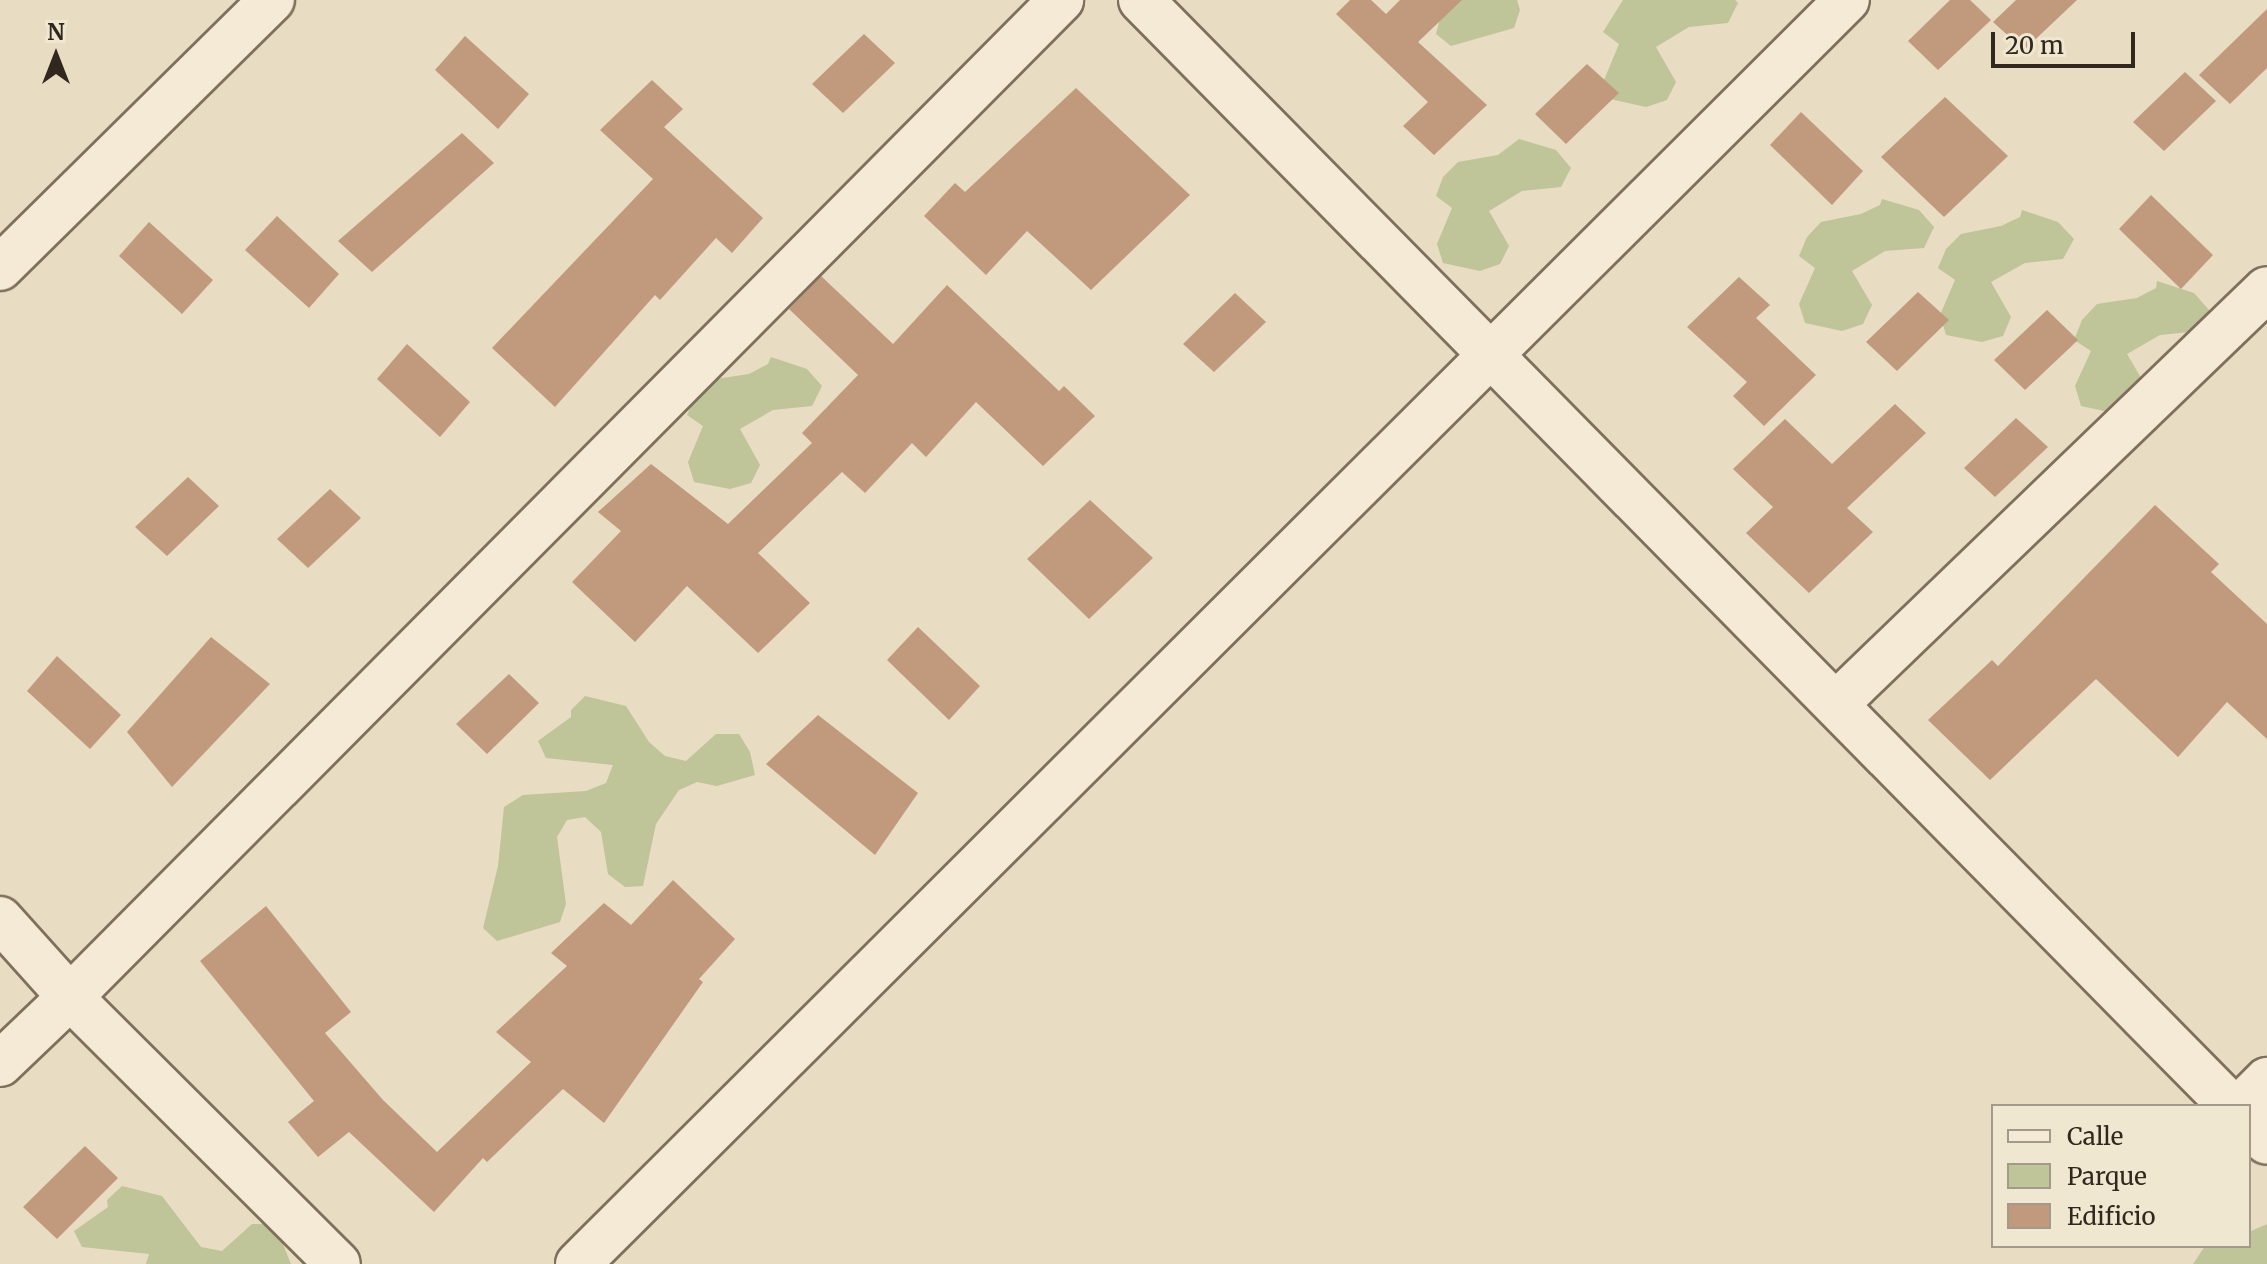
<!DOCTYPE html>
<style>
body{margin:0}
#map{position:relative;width:2267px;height:1264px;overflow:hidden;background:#e8dcc3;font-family:Merriweather,serif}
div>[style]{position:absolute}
.green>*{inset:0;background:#bfc499}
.building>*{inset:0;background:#c1997d}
.roads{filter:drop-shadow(2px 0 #7f6f5c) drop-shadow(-2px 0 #7f6f5c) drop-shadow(0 2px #7f6f5c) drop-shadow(0 -2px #7f6f5c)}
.street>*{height:44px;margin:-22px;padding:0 22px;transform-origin:22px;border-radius:22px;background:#f4ead5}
span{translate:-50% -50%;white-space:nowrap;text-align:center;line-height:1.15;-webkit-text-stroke:8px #f0e7d1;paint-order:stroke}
.legend{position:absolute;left:1991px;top:1104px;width:260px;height:144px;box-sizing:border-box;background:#f0e7d1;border:2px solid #a49a89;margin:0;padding:10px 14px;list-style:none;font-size:24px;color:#31271e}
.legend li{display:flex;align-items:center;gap:16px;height:40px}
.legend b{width:40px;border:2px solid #a49a89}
.north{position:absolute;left:16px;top:16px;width:80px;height:80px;-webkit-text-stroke:6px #f0e7d1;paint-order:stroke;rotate:0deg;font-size:22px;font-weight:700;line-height:32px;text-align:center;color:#31271e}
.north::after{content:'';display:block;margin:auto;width:28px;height:36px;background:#31271e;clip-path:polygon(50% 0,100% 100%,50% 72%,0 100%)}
.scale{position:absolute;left:1991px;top:32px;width:144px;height:36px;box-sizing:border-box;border:4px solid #31271e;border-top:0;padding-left:10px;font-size:24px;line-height:28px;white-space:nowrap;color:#31271e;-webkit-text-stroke:6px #f0e7d1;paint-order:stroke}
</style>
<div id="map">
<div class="green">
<div style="clip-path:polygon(1445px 0,1517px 0,1520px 10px,1514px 28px,1451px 46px,1436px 34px)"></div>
<div style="clip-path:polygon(1623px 0,1735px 0,1738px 3px,1728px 23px,1689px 27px,1656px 47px,1676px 82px,1667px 100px,1646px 107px,1610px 99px,1604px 80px,1619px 44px,1603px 32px)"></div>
<div style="clip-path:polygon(1519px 139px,1556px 150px,1571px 168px,1561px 187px,1522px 191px,1489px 211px,1509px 246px,1500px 264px,1480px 271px,1443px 263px,1437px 244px,1452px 208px,1436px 196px,1443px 177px,1458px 162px,1498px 155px)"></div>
<div style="clip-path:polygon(1882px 199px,1919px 210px,1934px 227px,1924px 248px,1885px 251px,1852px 271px,1872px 305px,1863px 324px,1842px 331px,1805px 323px,1799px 304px,1815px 268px,1799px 256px,1807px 237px,1821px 222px,1861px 214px,1880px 205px)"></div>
<div style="clip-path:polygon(2022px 210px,2058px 222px,2074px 239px,2063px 259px,2025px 263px,1991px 282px,2011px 317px,2003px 336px,1982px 342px,1946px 335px,1940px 315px,1955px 280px,1938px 268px,1946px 249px,1961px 234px,2001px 226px,2020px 217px)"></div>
<div style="clip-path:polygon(2157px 281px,2194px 293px,2209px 310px,2199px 331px,2160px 335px,2127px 354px,2147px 388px,2118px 414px,2081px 406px,2075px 386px,2091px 351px,2074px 340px,2082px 320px,2097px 304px,2137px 298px,2156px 288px)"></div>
<div style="clip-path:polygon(771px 357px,807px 369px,822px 386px,812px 406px,773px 410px,740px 429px,760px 465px,751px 483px,730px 489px,694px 482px,688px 462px,703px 426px,687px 415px,695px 396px,709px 380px,749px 374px,768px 364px)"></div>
<div style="clip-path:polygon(585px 696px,626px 706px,649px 742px,665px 756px,686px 761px,716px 734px,739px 734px,750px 752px,755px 775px,717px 786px,697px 782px,679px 790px,656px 824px,643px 886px,625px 887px,608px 874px,601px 832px,585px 817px,567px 820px,557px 837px,566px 904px,560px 922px,497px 941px,483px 928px,498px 866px,504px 807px,523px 795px,586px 791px,606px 783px,613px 765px,546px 758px,538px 741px,571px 717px,571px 710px)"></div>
<div style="clip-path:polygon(122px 1186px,162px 1196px,201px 1247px,222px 1251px,252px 1224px,275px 1224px,291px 1264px,146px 1264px,149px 1254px,82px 1247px,74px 1231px,108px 1207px,107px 1200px)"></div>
<div style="clip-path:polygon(2267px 1224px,2267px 1264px,2193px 1264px,2205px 1246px,2249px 1246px,2249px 1232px)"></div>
</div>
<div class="building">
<div style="clip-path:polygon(1350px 0,1371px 0,1386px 14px,1400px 0,1462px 0,1418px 42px,1487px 105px,1434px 155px,1403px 126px,1428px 102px,1336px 14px)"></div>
<div style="clip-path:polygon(1950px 0,1970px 0,1991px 20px,1938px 70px,1908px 41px)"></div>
<div style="clip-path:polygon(2016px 0,2077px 0,2024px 50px,1993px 22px)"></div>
<div style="clip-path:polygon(2267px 9px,2267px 68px,2230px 104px,2199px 75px)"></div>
<div style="clip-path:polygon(864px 34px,895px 63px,843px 113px,812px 84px)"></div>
<div style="clip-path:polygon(465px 36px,529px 94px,498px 129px,435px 70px)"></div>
<div style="clip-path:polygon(1587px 64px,1619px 93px,1566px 144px,1535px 114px)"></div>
<div style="clip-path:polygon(2185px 72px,2216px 101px,2164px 151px,2133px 122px)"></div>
<div style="clip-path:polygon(652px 80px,683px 109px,664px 127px,763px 218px,732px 253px,716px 238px,660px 300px,655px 295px,555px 407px,492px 348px,653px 179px,600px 130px)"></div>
<div style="clip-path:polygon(1076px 88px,1190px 195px,1091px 290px,1027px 231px,986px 275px,924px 216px,955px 183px,965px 192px)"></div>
<div style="clip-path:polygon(1945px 97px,2008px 156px,1944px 217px,1881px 157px)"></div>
<div style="clip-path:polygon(1801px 112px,1863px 171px,1832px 205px,1770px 145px)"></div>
<div style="clip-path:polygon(462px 133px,494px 163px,372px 272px,338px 241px)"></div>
<div style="clip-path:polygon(2151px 195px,2213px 255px,2181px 289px,2119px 229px)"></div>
<div style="clip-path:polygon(277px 216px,339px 274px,309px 308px,245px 250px)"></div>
<div style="clip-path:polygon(149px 222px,213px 280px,182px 314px,119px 256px)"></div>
<div style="clip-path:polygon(821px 276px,893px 344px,947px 285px,1059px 391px,1064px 386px,1095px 416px,1043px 466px,976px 402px,926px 457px,912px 443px,865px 493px,842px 472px,758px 553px,810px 603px,758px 653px,687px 586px,635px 642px,572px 582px,621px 531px,598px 512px,651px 464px,728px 524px,812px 443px,802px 433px,858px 375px,789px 309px)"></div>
<div style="clip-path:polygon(1739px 277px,1770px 305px,1756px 318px,1816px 375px,1764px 426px,1733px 396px,1747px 382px,1687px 327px)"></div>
<div style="clip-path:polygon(1918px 292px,1949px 320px,1897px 371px,1866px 342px)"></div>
<div style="clip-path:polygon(1235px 293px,1266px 322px,1214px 372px,1183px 344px)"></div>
<div style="clip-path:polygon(2047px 310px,2078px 340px,2025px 390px,1994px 360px)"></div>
<div style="clip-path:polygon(407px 344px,470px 402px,440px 437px,377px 379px)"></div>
<div style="clip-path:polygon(1895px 404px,1926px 433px,1847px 508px,1873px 532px,1809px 593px,1746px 533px,1773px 507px,1733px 469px,1785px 419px,1832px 464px)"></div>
<div style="clip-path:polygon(2016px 418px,2048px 447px,1995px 497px,1964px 468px)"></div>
<div style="clip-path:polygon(188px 477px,219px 506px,167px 556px,135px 527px)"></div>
<div style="clip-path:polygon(330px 489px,361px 518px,308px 568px,277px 539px)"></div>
<div style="clip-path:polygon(1090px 500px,1153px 558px,1089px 619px,1027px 559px)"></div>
<div style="clip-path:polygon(2155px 505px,2219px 564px,2211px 572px,2267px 624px,2267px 739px,2227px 702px,2178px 757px,2096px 679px,1990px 780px,1928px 720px,1992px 660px,1998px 666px)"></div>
<div style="clip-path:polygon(918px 627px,980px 686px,949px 720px,887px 660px)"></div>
<div style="clip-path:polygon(211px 637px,270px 684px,172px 787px,127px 732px)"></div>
<div style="clip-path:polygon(57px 656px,121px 715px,90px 749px,27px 691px)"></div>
<div style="clip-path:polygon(509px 674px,539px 703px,487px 754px,456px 724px)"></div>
<div style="clip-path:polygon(818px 715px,918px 793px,875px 855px,766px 764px)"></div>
<div style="clip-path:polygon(673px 880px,735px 939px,699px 979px,703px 982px,604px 1123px,563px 1089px,487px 1162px,483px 1158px,434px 1212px,349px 1132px,318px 1157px,288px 1122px,314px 1101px,200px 961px,266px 906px,351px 1012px,325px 1033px,383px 1100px,437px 1152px,531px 1062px,496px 1032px,567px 966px,551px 953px,604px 903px,631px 925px)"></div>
<div style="clip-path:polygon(85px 1146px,118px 1178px,57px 1239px,23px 1207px)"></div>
</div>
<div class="roads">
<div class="street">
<div style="left:1141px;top:0;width:1553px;rotate:45.42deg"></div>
<div style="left:0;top:268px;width:382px;rotate:-44.6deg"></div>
<div style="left:1836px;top:704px;width:598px;rotate:-43.92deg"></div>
<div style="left:0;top:919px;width:105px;rotate:48.1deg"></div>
<div style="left:70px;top:997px;width:1406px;rotate:-45.17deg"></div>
<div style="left:0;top:1064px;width:97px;rotate:-43.7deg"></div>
<div style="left:70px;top:997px;width:378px;rotate:44.9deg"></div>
<div style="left:2241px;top:1106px;width:37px;rotate:-45deg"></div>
<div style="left:2249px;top:1124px;width:25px;rotate:45deg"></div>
<div style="left:578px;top:1264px;width:1791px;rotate:-44.89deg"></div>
</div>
</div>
<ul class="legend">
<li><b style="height:10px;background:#f4ead5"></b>Calle</li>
<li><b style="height:22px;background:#bfc499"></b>Parque</li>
<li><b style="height:22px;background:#c1997d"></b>Edificio</li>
</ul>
<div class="north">N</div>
<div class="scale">20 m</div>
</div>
